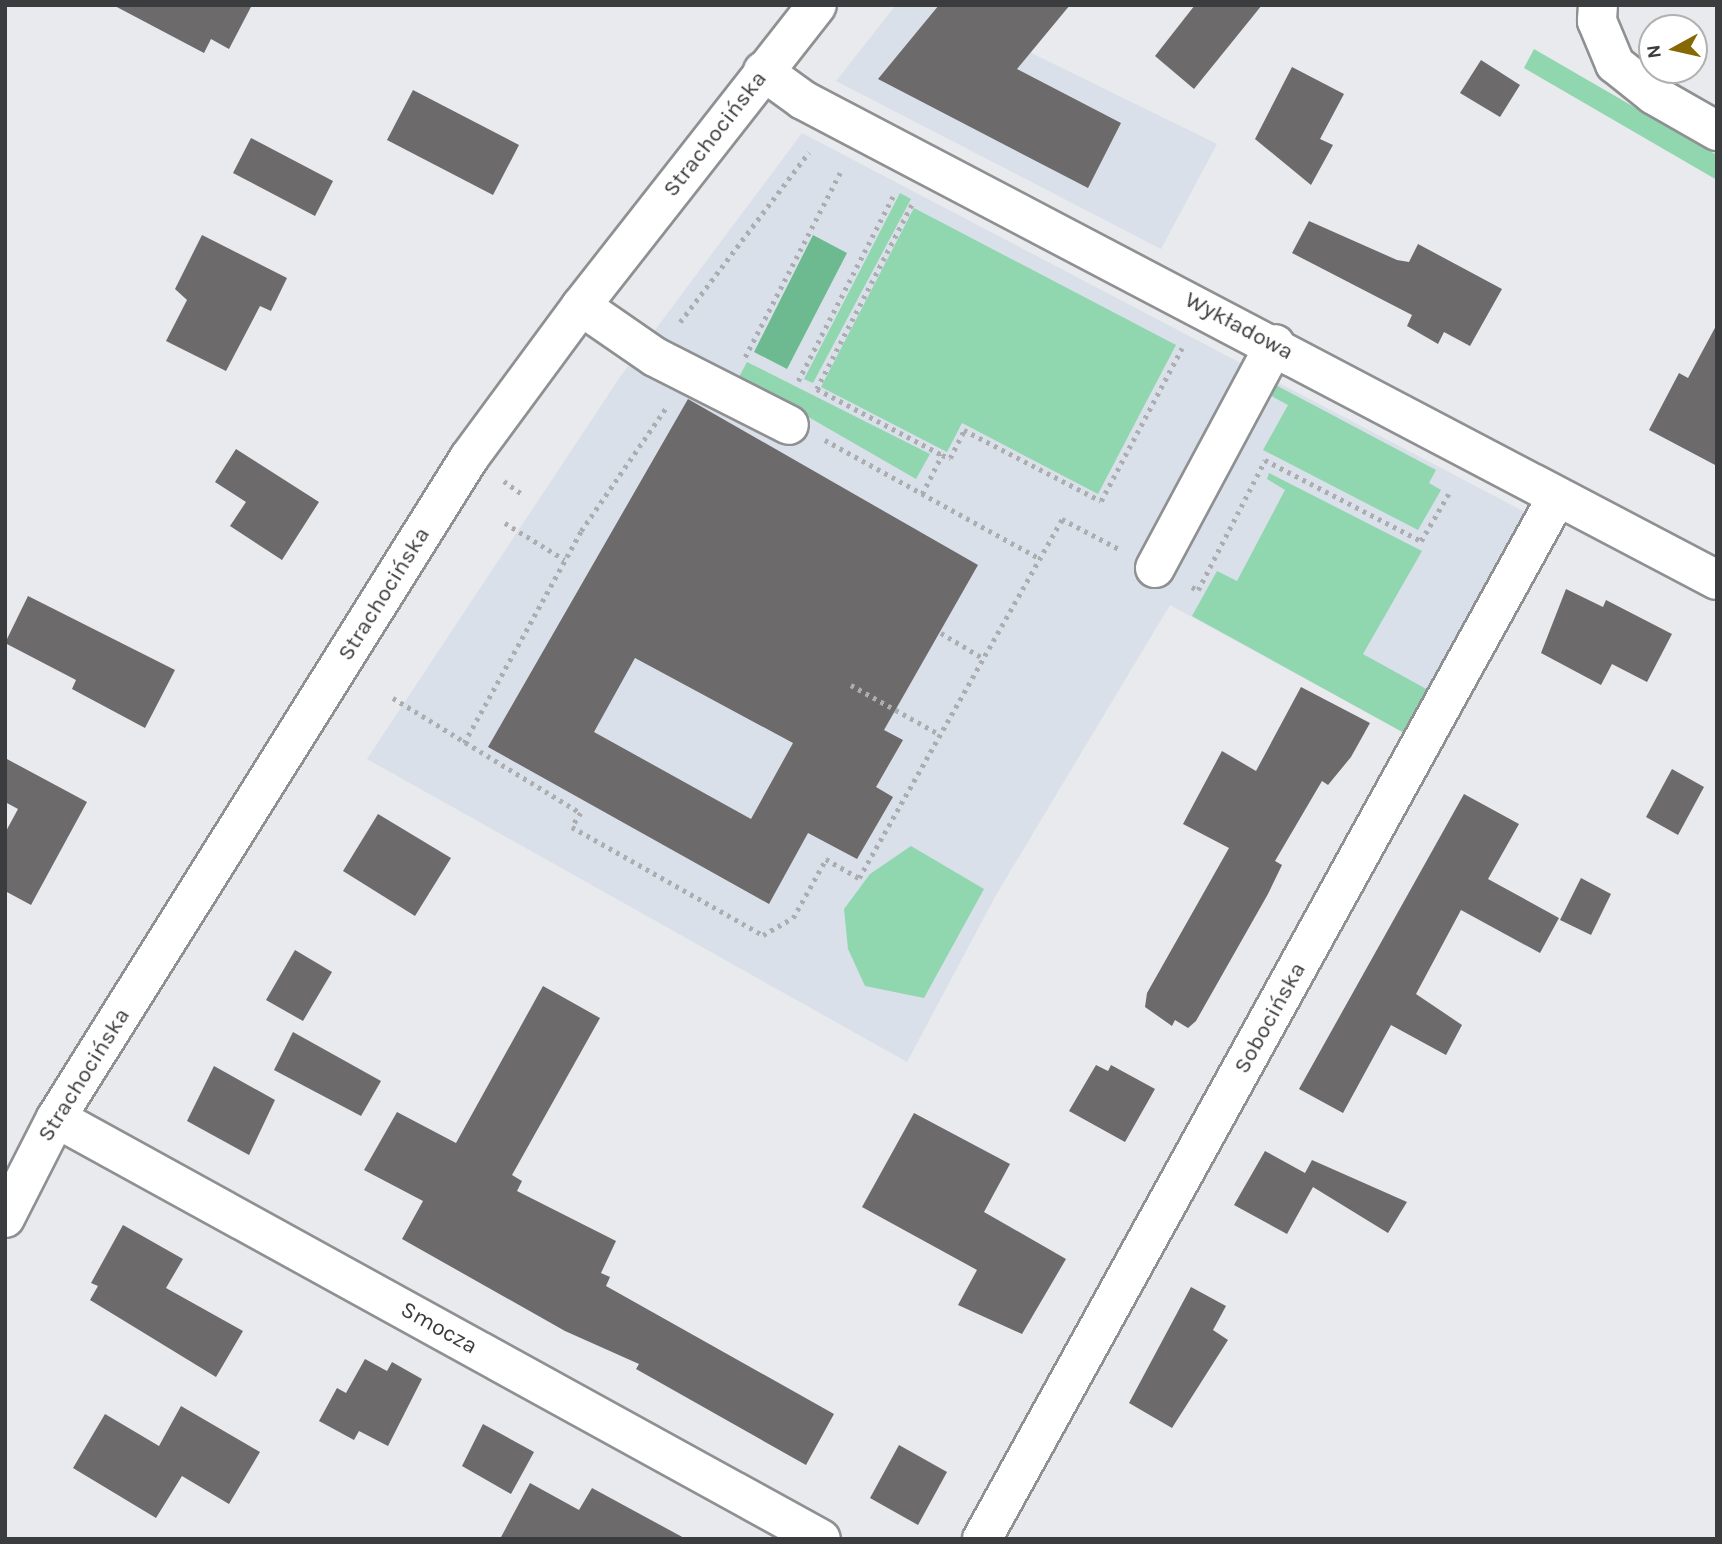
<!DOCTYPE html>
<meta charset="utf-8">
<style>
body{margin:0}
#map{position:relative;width:1722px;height:1544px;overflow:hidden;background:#e8eaed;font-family:Karla,sans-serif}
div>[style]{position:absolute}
.built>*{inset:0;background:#d9e0e9}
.green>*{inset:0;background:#90d6af}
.forest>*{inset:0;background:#6dba91}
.building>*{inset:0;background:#6d6a6b}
.path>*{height:4.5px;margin-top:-2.25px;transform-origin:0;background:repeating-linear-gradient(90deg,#abadaf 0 3.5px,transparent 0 8.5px)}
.roads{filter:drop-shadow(2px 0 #8e9092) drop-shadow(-2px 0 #8e9092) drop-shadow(0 2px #8e9092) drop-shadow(0 -2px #8e9092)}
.minor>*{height:38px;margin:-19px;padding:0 19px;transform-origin:19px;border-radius:19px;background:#fff}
.major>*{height:38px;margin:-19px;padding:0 19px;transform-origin:19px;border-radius:19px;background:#fff}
span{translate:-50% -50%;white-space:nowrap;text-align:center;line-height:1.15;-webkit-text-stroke:7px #fff;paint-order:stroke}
.street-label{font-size:23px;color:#3b3c3d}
.frame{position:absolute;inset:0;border:7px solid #3b3c3d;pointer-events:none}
.north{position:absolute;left:1638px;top:14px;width:70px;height:70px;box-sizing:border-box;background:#fff;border:2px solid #b1b1b1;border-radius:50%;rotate:262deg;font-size:19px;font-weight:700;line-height:28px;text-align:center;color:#3b3c3d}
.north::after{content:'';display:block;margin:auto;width:24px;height:32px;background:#866904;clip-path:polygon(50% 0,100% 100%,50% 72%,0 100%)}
</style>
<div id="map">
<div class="built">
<div style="clip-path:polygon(896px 5px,933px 5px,1217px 144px,1161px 249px,836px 81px)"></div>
<div style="clip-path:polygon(802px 133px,1525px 512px,1406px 734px,1170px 605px,996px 895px,907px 1062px,367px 759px,620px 377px)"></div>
</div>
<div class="green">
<div style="clip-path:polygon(1534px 49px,1717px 155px,1717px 180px,1524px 68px)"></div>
<div style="clip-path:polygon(900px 193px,911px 199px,813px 383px,804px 379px)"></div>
<div style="clip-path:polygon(914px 208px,1176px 345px,1098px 494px,962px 423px,947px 452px,821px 387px)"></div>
<div style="clip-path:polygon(747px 362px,930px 454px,916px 479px,739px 377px)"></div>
<div style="clip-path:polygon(1272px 383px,1436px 470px,1429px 483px,1441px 490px,1418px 530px,1263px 450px,1288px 405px,1266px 393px)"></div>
<div style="clip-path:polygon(1269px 473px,1422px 551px,1363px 654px,1428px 690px,1406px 734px,1192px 616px,1217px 571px,1237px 581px,1285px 490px,1267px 479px)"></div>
<div style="clip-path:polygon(911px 846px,984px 889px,924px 998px,865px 986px,848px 949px,844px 909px,870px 874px)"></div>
</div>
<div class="forest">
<div style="clip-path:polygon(813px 235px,847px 253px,787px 369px,754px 352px)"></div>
</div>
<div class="building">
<div style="clip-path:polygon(113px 5px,252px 5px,229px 49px,211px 39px,204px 53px)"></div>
<div style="clip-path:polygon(939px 5px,1070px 5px,1017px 69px,1121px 123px,1088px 188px,878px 79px)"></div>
<div style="clip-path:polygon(1195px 5px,1262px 5px,1194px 89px,1155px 56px)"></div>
<div style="clip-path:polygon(1481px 60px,1520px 85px,1500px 117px,1460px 93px)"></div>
<div style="clip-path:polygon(1292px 67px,1344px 94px,1320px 139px,1333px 145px,1311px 185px,1255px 139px)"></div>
<div style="clip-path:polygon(413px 90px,519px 145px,493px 195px,387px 140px)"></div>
<div style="clip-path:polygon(251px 138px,333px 181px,315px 216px,233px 173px)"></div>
<div style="clip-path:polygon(1309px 221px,1397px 260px,1409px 262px,1418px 244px,1502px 289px,1470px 346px,1444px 332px,1438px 344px,1407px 326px,1412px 315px,1292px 253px)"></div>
<div style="clip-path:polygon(202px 235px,287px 278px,271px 311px,260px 306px,226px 371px,166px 341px,187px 300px,175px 289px)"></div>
<div style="clip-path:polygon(1717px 324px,1717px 466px,1649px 430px,1679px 373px,1688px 378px)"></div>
<div style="clip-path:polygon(evenodd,688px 399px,978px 565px,884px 730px,903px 740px,876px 787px,893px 797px,857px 859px,808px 833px,769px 904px,488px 747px,688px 399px,635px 658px,793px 743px,751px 819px,594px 732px,635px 658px)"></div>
<div style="clip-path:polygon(236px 449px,319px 502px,282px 560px,230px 526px,246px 502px,215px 482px)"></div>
<div style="clip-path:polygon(1566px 589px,1603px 607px,1606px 600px,1672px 634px,1647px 682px,1612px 664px,1601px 685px,1541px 653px)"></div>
<div style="clip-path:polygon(28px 596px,175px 670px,145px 728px,72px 689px,76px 680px,5px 643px)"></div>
<div style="clip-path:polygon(1301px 687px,1370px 723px,1351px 757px,1328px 785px,1322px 781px,1275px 861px,1282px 865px,1268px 894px,1196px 1021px,1188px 1028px,1175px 1020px,1172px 1026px,1145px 1007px,1147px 993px,1229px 848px,1183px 824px,1222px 751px,1256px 771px)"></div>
<div style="clip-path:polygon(5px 758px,87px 802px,31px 905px,5px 891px,5px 833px,18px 809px,5px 802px)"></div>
<div style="clip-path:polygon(1672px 769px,1704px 787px,1678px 835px,1646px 817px)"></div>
<div style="clip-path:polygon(1464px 794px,1519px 824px,1488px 879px,1559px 918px,1540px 953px,1461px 910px,1416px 994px,1462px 1025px,1446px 1055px,1391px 1025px,1343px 1113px,1299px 1089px)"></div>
<div style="clip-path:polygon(378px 814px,451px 858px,415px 916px,343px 871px)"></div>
<div style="clip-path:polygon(1581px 878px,1611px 894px,1591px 935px,1560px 920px)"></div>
<div style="clip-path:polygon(295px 950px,332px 972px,303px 1021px,266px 1000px)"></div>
<div style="clip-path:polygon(543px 986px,600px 1018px,512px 1175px,522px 1181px,517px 1191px,616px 1241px,601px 1273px,610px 1277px,606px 1286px,834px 1414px,806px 1465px,636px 1369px,639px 1364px,565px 1331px,402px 1239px,423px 1201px,364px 1170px,397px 1112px,456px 1143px)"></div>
<div style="clip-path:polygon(293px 1032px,381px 1081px,361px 1116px,274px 1070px)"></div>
<div style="clip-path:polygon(1096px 1065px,1108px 1071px,1111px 1065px,1155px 1089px,1125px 1142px,1069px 1111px)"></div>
<div style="clip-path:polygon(214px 1066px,275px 1100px,249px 1155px,187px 1121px)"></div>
<div style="clip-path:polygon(914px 1113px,1010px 1164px,984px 1212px,1066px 1259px,1022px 1334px,958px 1305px,977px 1270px,862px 1207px)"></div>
<div style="clip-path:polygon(1265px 1151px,1305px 1173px,1312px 1160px,1407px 1202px,1388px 1233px,1313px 1187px,1287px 1234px,1234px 1205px)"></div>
<div style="clip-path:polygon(123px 1225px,183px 1259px,166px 1288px,243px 1331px,216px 1377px,90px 1300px,98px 1286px,91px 1283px)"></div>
<div style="clip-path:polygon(1191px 1287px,1226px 1306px,1213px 1330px,1228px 1340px,1172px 1428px,1129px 1403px)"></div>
<div style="clip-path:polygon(365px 1359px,387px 1371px,392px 1362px,422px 1379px,388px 1446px,359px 1431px,354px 1440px,319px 1421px,337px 1388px,346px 1393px)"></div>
<div style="clip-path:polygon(181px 1406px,260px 1452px,229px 1504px,182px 1476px,156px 1518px,73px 1468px,105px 1414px,159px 1446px)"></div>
<div style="clip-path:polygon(483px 1424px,534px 1452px,511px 1494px,462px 1466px)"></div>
<div style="clip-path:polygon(899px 1445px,947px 1472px,918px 1525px,870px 1498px)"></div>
<div style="clip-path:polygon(530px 1483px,579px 1510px,592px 1488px,686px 1539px,500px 1539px)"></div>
</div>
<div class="path">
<div style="left:912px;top:205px;width:207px;rotate:117.3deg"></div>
<div style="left:817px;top:389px;width:141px;rotate:27.8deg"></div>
<div style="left:680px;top:322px;width:213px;rotate:-52.8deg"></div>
<div style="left:745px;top:357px;width:212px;rotate:-62.7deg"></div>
<div style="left:798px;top:381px;width:208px;rotate:-62.8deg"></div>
<div style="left:825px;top:440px;width:244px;rotate:28.9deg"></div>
<div style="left:504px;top:481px;width:24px;rotate:36deg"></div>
<div style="left:922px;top:494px;width:44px;rotate:-62.9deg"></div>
<div style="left:942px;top:455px;width:9px;rotate:21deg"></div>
<div style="left:950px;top:458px;width:31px;rotate:-63deg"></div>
<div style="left:964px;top:430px;width:154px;rotate:27.4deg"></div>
<div style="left:1101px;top:501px;width:173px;rotate:-62.1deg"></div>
<div style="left:505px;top:523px;width:70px;rotate:31.7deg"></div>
<div style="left:1192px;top:587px;width:7px;rotate:27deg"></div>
<div style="left:1198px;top:590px;width:146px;rotate:-62.7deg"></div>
<div style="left:1265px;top:460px;width:176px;rotate:27.4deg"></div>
<div style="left:1421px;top:541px;width:56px;rotate:-59.7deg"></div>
<div style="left:941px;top:633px;width:47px;rotate:31deg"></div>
<div style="left:851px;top:685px;width:101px;rotate:29.1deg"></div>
<div style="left:393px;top:698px;width:220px;rotate:31.5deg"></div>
<div style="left:581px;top:813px;width:17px;rotate:123deg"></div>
<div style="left:572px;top:827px;width:219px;rotate:29.5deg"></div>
<div style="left:763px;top:935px;width:34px;rotate:-30deg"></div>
<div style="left:793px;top:918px;width:68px;rotate:-60.8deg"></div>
<div style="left:826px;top:859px;width:38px;rotate:30deg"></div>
<div style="left:859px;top:878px;width:412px;rotate:-60.5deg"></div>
<div style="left:1062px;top:519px;width:64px;rotate:27.8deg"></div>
<div style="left:464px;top:743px;width:242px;rotate:-61.1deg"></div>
<div style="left:581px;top:531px;width:150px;rotate:-55.4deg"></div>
</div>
<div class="roads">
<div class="minor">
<div style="left:1598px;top:5px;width:16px;rotate:94deg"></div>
<div style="left:1597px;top:21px;width:47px;rotate:67.3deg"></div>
<div style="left:1615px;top:64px;width:50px;rotate:38.5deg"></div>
<div style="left:1654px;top:95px;width:73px;rotate:29.7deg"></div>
<div style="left:763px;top:71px;width:49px;rotate:35.9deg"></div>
<div style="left:803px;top:100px;width:1032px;rotate:27.71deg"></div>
<div style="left:581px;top:306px;width:90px;rotate:34.6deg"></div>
<div style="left:655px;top:357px;width:150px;rotate:26.9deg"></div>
<div style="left:1155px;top:568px;width:254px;rotate:-61.8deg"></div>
<div style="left:56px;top:1118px;width:873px;rotate:28.83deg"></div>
<div style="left:982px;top:1539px;width:1190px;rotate:-61.11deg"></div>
</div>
<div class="major">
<div style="left:5px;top:1218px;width:112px;rotate:-63deg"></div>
<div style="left:56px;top:1118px;width:779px;rotate:-57.96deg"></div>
<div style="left:469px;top:458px;width:189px;rotate:-53.6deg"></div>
<div style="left:581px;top:306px;width:382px;rotate:-51.9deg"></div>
</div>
</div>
<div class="street-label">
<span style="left:715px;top:134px;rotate:-52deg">Strachocińska</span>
<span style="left:1239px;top:326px;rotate:28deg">Wykładowa</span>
<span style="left:384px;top:594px;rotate:-58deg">Strachocińska</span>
<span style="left:1270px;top:1018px;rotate:-61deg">Sobocińska</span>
<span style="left:84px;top:1075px;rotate:-58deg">Strachocińska</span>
<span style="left:439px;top:1328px;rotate:29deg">Smocza</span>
</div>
<div class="frame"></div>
<div class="north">N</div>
</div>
